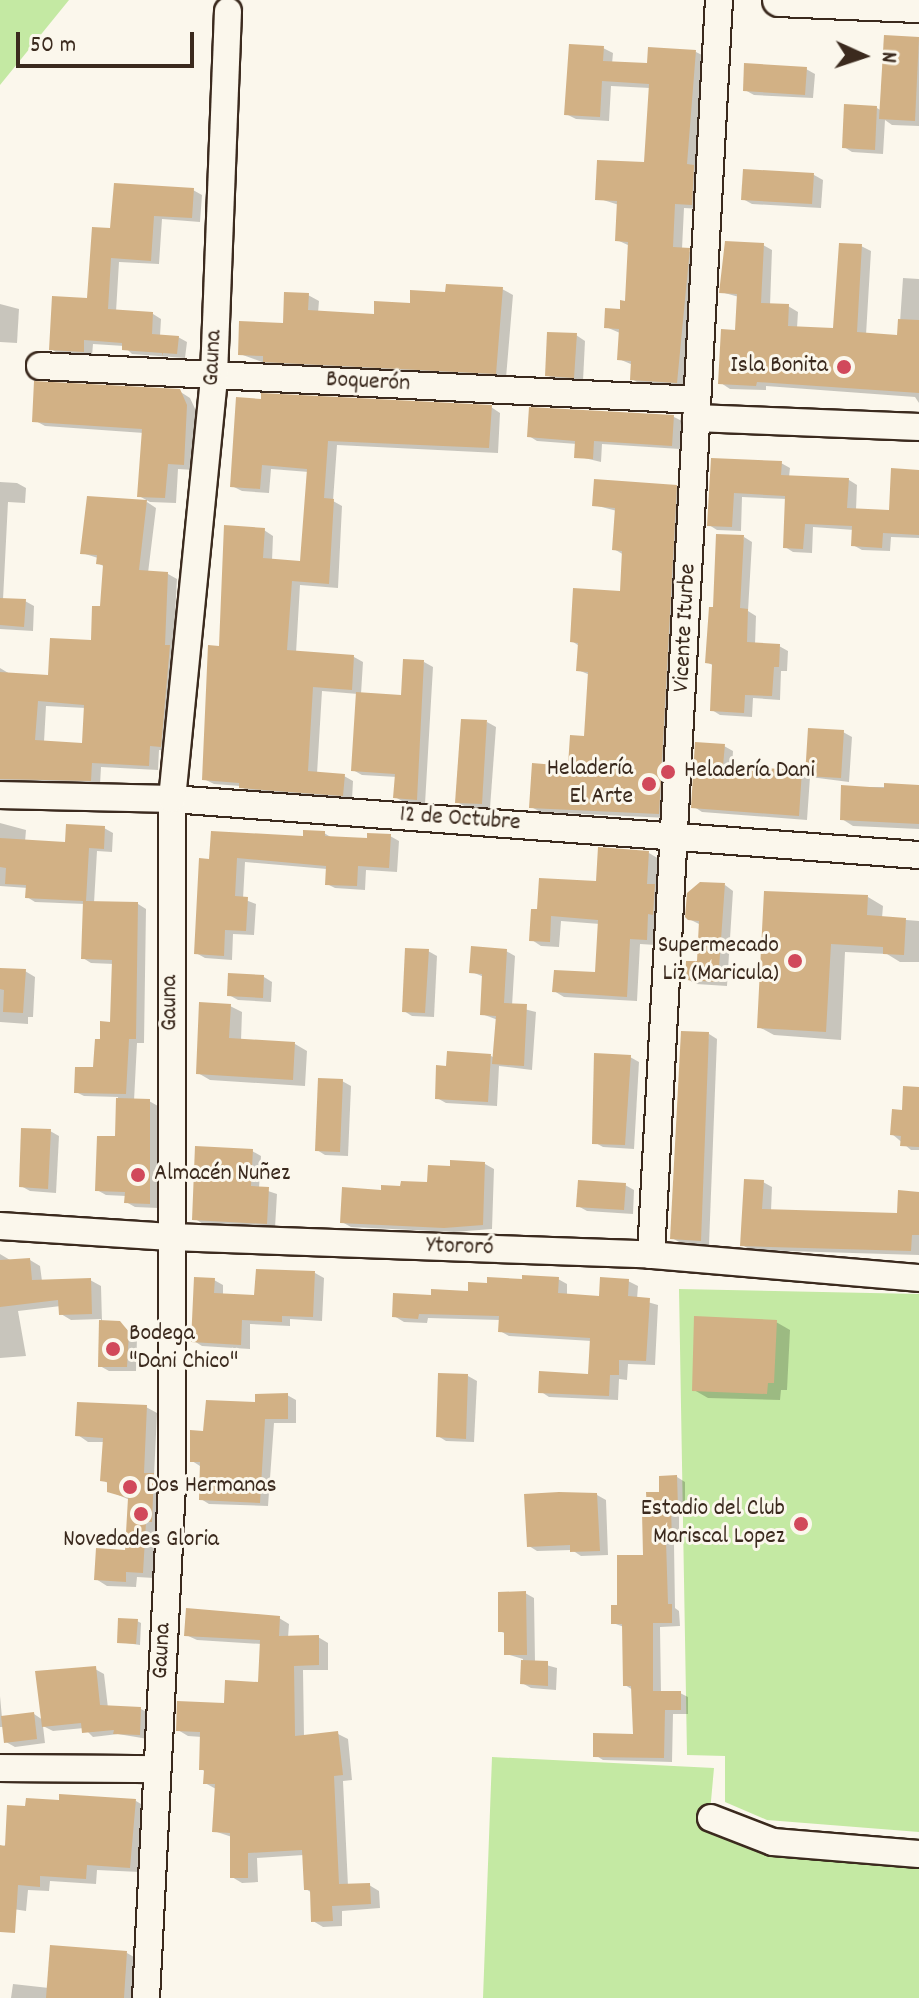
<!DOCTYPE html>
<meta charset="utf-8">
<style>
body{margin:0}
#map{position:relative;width:919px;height:1998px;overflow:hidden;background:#fbf7ec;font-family:Dekko,sans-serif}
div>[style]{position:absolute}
.green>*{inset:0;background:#c4e9a3}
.shadow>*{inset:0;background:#0003}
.building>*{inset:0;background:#d2b185}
.roads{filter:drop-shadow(2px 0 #3b2a1e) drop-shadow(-2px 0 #3b2a1e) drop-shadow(0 2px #3b2a1e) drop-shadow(0 -2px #3b2a1e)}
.minor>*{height:26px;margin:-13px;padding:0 13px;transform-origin:13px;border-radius:13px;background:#fbf7ec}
.tertiary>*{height:32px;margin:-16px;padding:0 16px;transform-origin:16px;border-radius:16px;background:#fbf7ec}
.dots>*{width:22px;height:22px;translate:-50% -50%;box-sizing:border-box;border:4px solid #fbf7ec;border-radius:50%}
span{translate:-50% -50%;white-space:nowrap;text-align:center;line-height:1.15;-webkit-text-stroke:6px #fbf7ec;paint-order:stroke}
.street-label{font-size:24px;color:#3b2a1e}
.poi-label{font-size:24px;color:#3b2a1e}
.right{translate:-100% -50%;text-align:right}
.left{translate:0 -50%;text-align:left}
.north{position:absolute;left:823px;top:16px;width:80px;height:80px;-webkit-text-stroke:6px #fbf7ec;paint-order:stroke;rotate:93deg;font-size:22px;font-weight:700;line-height:32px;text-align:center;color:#3b2a1e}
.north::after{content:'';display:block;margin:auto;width:28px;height:36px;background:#3b2a1e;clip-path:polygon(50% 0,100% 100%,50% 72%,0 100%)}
.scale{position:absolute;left:16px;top:32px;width:178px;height:36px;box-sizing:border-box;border:4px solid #3b2a1e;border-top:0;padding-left:10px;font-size:24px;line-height:28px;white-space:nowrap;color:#3b2a1e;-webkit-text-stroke:6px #fbf7ec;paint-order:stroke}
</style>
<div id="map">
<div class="green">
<div style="clip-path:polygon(0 0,69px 0,0 85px)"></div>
<div style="clip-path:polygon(679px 1289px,919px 1294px,919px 1832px,767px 1820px,725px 1802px,725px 1756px,687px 1755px)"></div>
<div style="clip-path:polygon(492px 1757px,714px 1768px,709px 1823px,919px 1864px,919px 1998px,483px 1998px)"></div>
</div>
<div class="shadow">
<div style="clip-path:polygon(886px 37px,919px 37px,919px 126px,892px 125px,885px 120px,883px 154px,852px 152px,844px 147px,877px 108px,882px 111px)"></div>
<div style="clip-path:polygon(603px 48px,613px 53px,612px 64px,649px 65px,696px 52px,706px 57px,696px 168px,703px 172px,701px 209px,684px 208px,682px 249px,699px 255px,688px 386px,642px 385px,632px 379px,633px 365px,619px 359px,620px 333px,606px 327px,627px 303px,630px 246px,617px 240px,619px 205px,597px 198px,646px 164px,650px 88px,611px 86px,609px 121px,576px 119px,566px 114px)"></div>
<div style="clip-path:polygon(806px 69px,815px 74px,813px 98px,754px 95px,745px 90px)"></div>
<div style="clip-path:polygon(745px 171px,814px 175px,823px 180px,821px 208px,752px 204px,743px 199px)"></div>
<div style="clip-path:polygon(193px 190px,202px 195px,200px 222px,162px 219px,159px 264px,119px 262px,116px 312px,153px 314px,161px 319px,160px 336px,178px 337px,187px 342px,185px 358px,132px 354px,124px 346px,93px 344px,92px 356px,59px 354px,51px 349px,89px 300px,112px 231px)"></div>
<div style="clip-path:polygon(763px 245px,772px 250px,770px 306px,788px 306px,798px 312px,797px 328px,835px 330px,861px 246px,871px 251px,866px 335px,899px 337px,903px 278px,919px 279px,919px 403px,915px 397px,766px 386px,766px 390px,730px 389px,721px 383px,737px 332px,739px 297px,721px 292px)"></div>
<div style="clip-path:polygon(502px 289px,513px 295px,506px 378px,276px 367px,240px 354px,284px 326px,308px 295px,319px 301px,318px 313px,375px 316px,447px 294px)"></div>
<div style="clip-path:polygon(0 304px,19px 309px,17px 343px,0 342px)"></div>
<div style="clip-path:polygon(576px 335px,585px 341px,583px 381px,556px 380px,547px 375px)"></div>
<div style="clip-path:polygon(179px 391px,190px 398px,197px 413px,194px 470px,178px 469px,176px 503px,150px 502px,139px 496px,144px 433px,45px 426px,34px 420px)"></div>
<div style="clip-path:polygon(238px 399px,491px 407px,500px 413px,498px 453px,337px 445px,333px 501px,342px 506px,338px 588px,300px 585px,296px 653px,354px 657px,363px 662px,361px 694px,403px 697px,424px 662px,433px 667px,425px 804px,404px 802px,395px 797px,397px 777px,362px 775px,353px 770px,358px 694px,322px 691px,317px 774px,344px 776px,353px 781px,352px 800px,250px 792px,240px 786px,214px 784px,204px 779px,221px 648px,264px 530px,273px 536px,272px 561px,302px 563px,309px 472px,271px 469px,269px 493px,242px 491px,232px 486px)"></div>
<div style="clip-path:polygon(674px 417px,682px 421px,680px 449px,602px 444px,601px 462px,576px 456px,577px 444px,537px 441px,529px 436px)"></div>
<div style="clip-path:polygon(713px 460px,781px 463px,790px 468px,789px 477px,849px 480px,857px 485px,856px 510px,890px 512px,919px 471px,919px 538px,891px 537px,890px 551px,862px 550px,853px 545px,854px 530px,813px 527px,812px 553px,793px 552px,785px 547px,787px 499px,742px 497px,741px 531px,717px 530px,709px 525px)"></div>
<div style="clip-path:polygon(0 482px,17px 483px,26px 488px,25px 503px,8px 502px,3px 600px,25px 601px,34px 606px,33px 631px,0 629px)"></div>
<div style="clip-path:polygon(676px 487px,685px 492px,668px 818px,541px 812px,531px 807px,570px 768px,586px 738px,590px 675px,578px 670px,579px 646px,572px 641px,621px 593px,624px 555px,614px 549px,617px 511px,594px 505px)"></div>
<div style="clip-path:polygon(evenodd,147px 502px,156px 508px,148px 573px,168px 574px,177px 579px,173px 649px,179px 652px,170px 751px,159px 750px,158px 770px,101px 767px,100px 785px,0 784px,0 668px,10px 674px,49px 677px,93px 642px,102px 608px,105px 567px,98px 563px,98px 558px,82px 553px,147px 502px,46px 706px,86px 708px,84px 745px,44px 742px,46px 706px)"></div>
<div style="clip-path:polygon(744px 537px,752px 542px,748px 611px,756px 616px,755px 645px,779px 646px,788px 651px,787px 671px,781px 671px,780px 700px,753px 698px,752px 717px,720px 715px,712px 710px,714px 666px,707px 662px)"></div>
<div style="clip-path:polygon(487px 722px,496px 727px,490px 808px,466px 807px,457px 802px)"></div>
<div style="clip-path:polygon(843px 732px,852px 737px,849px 782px,810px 777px,807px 820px,702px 812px,693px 806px,724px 746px,733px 751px,732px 769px,807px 776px)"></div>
<div style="clip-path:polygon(843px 787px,919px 787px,919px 829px,853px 826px,842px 819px)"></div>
<div style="clip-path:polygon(0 823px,26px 830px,25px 842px,66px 844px,104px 828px,113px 833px,112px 852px,97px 851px,94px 903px,138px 904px,146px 909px,144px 1043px,137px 1043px,134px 1101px,149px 1101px,158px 1106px,158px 1208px,135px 1207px,126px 1202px,126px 1196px,106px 1195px,97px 1190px,117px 1138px,118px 1097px,84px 1096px,76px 1092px,95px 1070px,102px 1041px,112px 1024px,114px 964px,91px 963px,83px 958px,85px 904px,35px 902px,27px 897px,28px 888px,0 886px)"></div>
<div style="clip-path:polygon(324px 833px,334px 839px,368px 840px,390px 836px,399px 841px,397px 872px,366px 870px,365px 890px,335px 888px,327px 884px,327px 869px,245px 862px,243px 899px,256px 904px,254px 935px,233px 934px,232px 960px,205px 958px,196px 953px,211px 861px)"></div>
<div style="clip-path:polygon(649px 853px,659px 859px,657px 888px,664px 892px,656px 945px,640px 944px,637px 1001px,564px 997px,554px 991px,597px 974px,600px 924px,561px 921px,559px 947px,541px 946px,532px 940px,533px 911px,598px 883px)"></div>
<div style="clip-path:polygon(725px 885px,733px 891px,727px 986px,696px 984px,687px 979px,698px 963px,701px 925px,689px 919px)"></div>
<div style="clip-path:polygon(868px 897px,883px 906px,882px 918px,919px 921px,919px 962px,900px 962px,887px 954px,845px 952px,841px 1040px,774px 1035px,759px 1027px)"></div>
<div style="clip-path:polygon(428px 951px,437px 956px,434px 1017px,412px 1016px,404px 1011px)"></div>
<div style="clip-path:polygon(506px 951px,515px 956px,512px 1006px,536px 1012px,532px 1070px,499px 1066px,497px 1106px,446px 1103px,437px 1098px,448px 1068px,491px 1056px,495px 1058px,498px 1020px,482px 1014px,484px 977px,472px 972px)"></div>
<div style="clip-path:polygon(0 970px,25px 971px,35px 977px,33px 1017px,28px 1017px,28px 1024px,0 1022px)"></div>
<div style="clip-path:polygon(264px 977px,272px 982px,271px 1002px,238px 1000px,229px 995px)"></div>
<div style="clip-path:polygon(230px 1006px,242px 1012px,241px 1041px,295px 1044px,307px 1051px,305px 1086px,210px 1080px,198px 1073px)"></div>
<div style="clip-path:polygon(709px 1034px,717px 1039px,709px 1245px,681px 1243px,672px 1238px)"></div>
<div style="clip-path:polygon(630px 1057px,639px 1062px,634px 1149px,603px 1147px,594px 1142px)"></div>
<div style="clip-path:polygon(342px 1081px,351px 1086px,348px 1156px,325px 1155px,317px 1150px)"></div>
<div style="clip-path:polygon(919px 1113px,919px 1150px,911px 1150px,892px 1134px)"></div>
<div style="clip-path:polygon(50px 1131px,59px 1136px,56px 1193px,30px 1191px,21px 1186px)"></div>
<div style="clip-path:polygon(252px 1151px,261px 1156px,259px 1188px,277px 1194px,275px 1228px,203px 1224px,194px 1218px)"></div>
<div style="clip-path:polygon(485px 1164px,494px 1169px,492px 1229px,454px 1232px,351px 1227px,342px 1222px,383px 1192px,429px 1184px,452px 1168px)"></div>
<div style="clip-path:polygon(763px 1182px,772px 1187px,771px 1211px,899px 1215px,919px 1194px,919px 1255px,751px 1250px,742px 1245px)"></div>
<div style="clip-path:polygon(625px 1185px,634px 1190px,633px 1214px,587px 1211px,578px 1206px)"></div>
<div style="clip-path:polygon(0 1254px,10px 1260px,30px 1260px,40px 1266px,42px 1281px,90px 1280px,101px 1286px,102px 1322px,119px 1323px,137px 1338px,136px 1371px,109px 1371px,100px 1366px,101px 1319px,71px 1320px,61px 1314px,61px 1306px,18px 1311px,26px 1356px,0 1358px)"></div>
<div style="clip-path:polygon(315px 1273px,324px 1278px,322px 1321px,290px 1319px,290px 1326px,250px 1324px,250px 1349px,202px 1346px,194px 1341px,214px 1280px,223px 1285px,223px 1296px,256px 1297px)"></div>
<div style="clip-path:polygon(558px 1279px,567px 1284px,567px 1296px,601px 1298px,628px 1281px,638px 1286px,637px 1299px,658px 1305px,655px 1365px,628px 1364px,627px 1380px,619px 1379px,618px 1400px,549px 1397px,540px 1391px,590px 1376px,592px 1341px,509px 1336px,500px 1331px,500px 1320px,428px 1318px,427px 1323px,404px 1322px,394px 1316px,433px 1297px,524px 1281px)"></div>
<div style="clip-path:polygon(776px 1322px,790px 1330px,787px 1390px,781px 1390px,780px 1400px,708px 1398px,694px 1390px)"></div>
<div style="clip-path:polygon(468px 1376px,477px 1381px,474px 1442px,446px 1441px,438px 1436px)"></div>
<div style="clip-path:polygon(287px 1395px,296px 1400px,296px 1423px,274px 1423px,268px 1506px,209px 1504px,201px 1499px,200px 1466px,192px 1461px,257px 1404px)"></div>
<div style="clip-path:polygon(146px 1407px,157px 1413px,154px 1476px,164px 1482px,162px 1527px,156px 1527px,154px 1578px,137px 1577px,136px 1587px,107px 1586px,96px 1579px,127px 1552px,130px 1500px,109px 1491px,109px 1484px,103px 1480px,105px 1442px,88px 1442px,78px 1435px)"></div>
<div style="clip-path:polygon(677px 1477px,685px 1482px,685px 1512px,679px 1512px,679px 1544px,674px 1544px,675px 1608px,679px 1611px,680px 1626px,660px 1627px,661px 1693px,680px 1693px,688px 1697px,688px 1714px,673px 1714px,672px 1762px,603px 1760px,595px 1755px,635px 1736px,633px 1690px,625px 1685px,624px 1627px,613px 1623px,645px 1557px,649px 1514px)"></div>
<div style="clip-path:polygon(597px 1495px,606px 1500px,608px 1555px,581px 1556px,572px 1550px,537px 1551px,529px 1546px)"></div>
<div style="clip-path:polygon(525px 1593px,534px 1598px,535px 1662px,557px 1668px,556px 1690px,531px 1688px,522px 1683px,523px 1659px,506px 1654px,506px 1634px,500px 1631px)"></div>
<div style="clip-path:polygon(279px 1618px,289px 1624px,288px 1638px,318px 1637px,328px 1643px,328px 1670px,303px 1670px,304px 1737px,338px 1734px,348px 1739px,352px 1780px,343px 1781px,348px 1886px,369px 1885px,379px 1891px,380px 1908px,342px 1911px,342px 1926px,323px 1927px,313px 1921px,312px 1893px,306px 1889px,304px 1855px,257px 1858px,258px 1882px,242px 1883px,232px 1877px,232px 1837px,214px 1831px,216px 1789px,205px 1783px,206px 1772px,201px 1769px,202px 1737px,188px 1736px,178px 1730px,260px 1684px,262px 1644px,197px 1640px,186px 1635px)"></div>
<div style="clip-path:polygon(137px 1621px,141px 1623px,140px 1645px,119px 1642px)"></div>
<div style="clip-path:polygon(95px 1669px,104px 1674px,108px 1708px,141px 1709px,150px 1714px,148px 1739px,118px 1734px,93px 1737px,84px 1728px,53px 1731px,43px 1726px,45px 1743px,15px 1747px,6px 1742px,4px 1727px,0 1727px,0 1696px,2px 1718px,34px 1714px,43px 1720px)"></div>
<div style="clip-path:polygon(136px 1801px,146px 1807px,140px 1872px,97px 1870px,96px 1884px,50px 1881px,49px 1891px,28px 1890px,26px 1911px,0 1907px,0 1847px)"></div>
<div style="clip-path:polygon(127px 1953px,139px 1960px,136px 1998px,11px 1998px,13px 1984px,49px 1988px)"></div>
</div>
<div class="building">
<div style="clip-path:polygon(884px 35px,919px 37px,915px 121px,879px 119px)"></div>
<div style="clip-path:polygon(569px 44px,604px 46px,603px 61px,647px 63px,648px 47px,696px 50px,687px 164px,694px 165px,692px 205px,675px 204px,673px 247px,690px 248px,677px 383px,630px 380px,631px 361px,617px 360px,619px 329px,604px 328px,605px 308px,620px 309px,620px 300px,625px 301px,628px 242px,615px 241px,617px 201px,595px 200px,597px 160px,644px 162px,649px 84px,602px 81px,600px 117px,564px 115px)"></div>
<div style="clip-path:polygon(744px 63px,807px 67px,805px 95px,743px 91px)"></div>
<div style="clip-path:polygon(844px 104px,877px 106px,875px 150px,842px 148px)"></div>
<div style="clip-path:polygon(743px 169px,814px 173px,812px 204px,741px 200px)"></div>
<div style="clip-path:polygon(114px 183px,194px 188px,192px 218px,154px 216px,151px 261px,111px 258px,108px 309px,153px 312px,152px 334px,179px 336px,177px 354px,163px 353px,162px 356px,162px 353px,122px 350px,122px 343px,84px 340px,84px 352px,49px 350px,52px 296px,87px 298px,92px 227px,110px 228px)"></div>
<div style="clip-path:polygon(725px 241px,764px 243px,761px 303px,789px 304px,788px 326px,833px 328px,839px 243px,862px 244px,857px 332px,897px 335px,898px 319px,919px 320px,919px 393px,757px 382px,756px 386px,718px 384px,721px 329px,735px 330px,737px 294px,719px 293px)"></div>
<div style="clip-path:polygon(446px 284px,503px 287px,496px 374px,263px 362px,263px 356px,238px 355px,239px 321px,283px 323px,284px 292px,309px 293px,308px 310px,374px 314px,374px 301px,410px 303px,410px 290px,445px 292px)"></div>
<div style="clip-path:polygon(547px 332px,577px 333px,574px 378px,545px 376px)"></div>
<div style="clip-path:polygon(34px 381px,180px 389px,187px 405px,184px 465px,168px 464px,165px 498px,137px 497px,142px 429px,32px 422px)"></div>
<div style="clip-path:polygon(261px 393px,492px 405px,489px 448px,328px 441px,324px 498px,334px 499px,329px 584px,292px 581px,287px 650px,354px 655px,352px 690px,313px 687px,308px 771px,345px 774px,343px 796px,239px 788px,239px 783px,202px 780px,208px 645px,219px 646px,224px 525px,265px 528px,263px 558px,300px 561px,307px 469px,262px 465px,260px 489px,230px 487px,236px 397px,261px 399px)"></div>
<div style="clip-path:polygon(529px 407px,674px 415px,672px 446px,594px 441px,593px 459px,574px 458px,575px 441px,527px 437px)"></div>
<div style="clip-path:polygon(711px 458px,782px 461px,781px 475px,849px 478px,847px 508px,889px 510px,891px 468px,919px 470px,919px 535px,883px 533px,882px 548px,851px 546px,852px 526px,805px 524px,803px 549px,783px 548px,785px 496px,734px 493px,732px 527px,707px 526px)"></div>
<div style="clip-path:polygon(594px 479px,677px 485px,659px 814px,529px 808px,532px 763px,568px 766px,570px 735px,584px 736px,588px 672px,576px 671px,578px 643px,570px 642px,573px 588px,620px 591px,622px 551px,612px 550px,615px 508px,592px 506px)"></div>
<div style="clip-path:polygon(evenodd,87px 496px,147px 500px,139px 570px,168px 572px,165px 645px,170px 645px,161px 747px,150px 746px,149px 766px,92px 763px,91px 781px,0 779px,0 672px,48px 675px,50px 638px,91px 640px,92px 606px,100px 606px,103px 565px,96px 564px,97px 555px,80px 554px,87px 496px,38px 701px,84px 705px,82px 743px,35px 740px,38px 701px)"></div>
<div style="clip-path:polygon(716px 534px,744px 535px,740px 608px,748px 609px,747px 642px,780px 644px,779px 667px,774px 667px,772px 696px,745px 695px,744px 713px,710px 711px,712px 664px,705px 663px,709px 607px,713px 607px)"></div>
<div style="clip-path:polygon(0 598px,26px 599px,24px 627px,0 625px)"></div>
<div style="clip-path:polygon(403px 659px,424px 660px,417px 800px,393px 798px,395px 774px,351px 771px,356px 692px,401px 695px)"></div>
<div style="clip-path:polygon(461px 719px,487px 720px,482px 804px,455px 803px)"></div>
<div style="clip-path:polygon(808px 728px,844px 730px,841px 778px,805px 776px)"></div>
<div style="clip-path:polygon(695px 742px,725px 744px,723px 766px,802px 770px,799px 816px,691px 808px)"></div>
<div style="clip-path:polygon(884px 783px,919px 785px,919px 824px,840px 820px,841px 785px,884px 788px)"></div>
<div style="clip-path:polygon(66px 824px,105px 826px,104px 849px,89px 848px,86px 901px,138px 902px,136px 1039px,129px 1039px,126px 1094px,74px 1093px,75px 1067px,93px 1067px,95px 1039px,100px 1039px,100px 1021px,110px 1022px,112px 960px,81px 959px,83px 901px,25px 898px,26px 885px,5px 884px,6px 868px,0 867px,0 838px,65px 842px)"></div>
<div style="clip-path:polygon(303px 830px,325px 831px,325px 836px,367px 838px,367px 833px,391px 834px,389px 868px,358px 866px,357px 886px,325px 885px,326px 866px,237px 858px,235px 896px,248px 897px,246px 931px,225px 930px,224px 956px,194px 954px,199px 858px,209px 859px,211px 831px,303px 836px)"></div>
<div style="clip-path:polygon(598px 847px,649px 851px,647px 884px,655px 884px,653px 915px,648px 914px,647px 940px,630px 939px,627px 997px,552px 992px,554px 970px,595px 972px,598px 920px,551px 916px,550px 942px,529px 941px,531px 909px,537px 909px,539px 878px,596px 881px)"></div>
<div style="clip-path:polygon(700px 882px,725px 883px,718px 982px,685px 980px,686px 961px,697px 961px,699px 921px,688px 920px,685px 917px,687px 893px)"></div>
<div style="clip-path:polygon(764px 891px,868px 895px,867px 915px,906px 918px,904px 955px,883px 954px,883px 947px,831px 944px,826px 1032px,757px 1028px)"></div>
<div style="clip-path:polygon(471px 946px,507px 949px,504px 1003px,527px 1004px,524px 1066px,492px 1064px,496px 1016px,480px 1015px,482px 974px,469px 973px)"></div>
<div style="clip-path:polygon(405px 948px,429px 949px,425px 1013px,402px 1012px)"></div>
<div style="clip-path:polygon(0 968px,26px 969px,23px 1013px,3px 1012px,4px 990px,0 989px)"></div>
<div style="clip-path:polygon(228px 973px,264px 975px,263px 998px,227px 996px)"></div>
<div style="clip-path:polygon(199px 1002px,231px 1004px,229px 1038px,295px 1042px,293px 1080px,196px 1074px)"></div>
<div style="clip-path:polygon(681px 1031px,709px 1032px,701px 1241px,670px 1239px)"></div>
<div style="clip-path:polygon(447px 1051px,491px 1054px,488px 1102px,435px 1099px,436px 1065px,446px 1066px)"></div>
<div style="clip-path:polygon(594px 1053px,631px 1055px,625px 1145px,592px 1144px)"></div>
<div style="clip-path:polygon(318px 1078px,343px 1079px,340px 1152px,315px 1151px)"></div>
<div style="clip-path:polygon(903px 1086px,919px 1087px,919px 1147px,900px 1146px,901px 1136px,890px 1135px,892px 1109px,902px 1110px)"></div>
<div style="clip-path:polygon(116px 1098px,150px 1099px,150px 1204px,124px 1203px,125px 1192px,95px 1191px,97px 1136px,115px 1136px)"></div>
<div style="clip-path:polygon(21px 1128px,51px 1129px,48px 1189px,19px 1187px)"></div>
<div style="clip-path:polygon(195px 1146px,253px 1149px,251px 1186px,269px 1187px,267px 1224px,192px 1220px)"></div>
<div style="clip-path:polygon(450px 1160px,485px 1162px,483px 1225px,444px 1228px,340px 1223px,342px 1187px,381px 1190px,381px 1185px,400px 1186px,401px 1181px,427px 1182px,428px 1165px,450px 1166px)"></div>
<div style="clip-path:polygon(744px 1179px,764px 1180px,762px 1209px,897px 1213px,898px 1190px,919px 1192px,919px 1235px,912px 1235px,911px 1251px,740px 1246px)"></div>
<div style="clip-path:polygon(578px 1180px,626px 1183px,624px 1210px,576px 1207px)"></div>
<div style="clip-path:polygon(30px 1258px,32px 1280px,91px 1278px,92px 1314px,59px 1315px,58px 1300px,0 1307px,0 1260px)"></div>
<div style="clip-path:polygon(256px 1269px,315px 1271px,313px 1317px,282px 1316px,282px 1322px,242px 1320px,241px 1345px,191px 1342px,194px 1277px,215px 1278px,214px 1293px,254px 1295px)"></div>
<div style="clip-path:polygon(522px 1275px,559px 1277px,558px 1293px,599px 1296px,600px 1277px,629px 1279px,628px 1296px,650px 1298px,646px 1361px,619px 1360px,619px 1375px,610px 1375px,609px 1396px,538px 1393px,539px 1371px,588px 1374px,590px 1338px,498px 1332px,499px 1316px,419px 1314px,418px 1319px,392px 1317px,393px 1293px,431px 1295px,431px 1289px,468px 1291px,468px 1282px,487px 1283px,487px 1277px,522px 1279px)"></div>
<div style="clip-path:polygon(694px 1316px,777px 1320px,774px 1383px,768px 1383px,767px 1394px,692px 1391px)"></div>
<div style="clip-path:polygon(99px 1320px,120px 1321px,129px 1332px,127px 1367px,98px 1367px)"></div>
<div style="clip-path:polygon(438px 1373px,468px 1374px,466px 1439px,436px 1437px)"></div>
<div style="clip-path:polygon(288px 1393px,288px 1419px,265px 1419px,260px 1503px,199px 1500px,200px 1462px,190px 1462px,190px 1430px,203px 1431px,206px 1400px,255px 1402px,255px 1394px)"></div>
<div style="clip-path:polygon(77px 1402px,147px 1405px,144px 1473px,154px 1473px,152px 1522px,146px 1522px,143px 1573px,126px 1572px,126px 1582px,94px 1580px,96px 1548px,125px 1550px,128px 1498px,107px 1492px,107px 1482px,100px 1481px,103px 1438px,75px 1436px)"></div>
<div style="clip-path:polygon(677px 1475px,678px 1508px,671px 1508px,672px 1541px,666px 1541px,668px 1604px,672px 1604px,672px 1623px,653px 1623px,653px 1691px,681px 1691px,681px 1710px,665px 1710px,664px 1758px,593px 1757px,593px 1733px,633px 1734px,631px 1686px,623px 1686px,622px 1624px,611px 1624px,611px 1605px,617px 1605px,617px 1555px,643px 1555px,642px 1512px,647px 1512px,646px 1492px,659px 1492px,659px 1476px)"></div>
<div style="clip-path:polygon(559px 1492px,597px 1493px,600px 1551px,570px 1552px,570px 1545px,527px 1547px,524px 1494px)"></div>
<div style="clip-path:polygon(526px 1591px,527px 1655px,504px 1655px,504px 1632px,498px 1632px,498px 1592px)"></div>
<div style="clip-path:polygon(186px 1608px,280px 1616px,279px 1636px,319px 1635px,319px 1665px,294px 1666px,295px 1736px,338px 1731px,343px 1775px,334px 1776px,339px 1884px,370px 1883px,371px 1904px,332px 1906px,333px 1921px,311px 1922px,310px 1890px,304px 1890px,302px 1850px,248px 1853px,248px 1878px,230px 1878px,230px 1833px,212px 1832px,215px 1784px,203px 1784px,204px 1770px,199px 1770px,200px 1732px,176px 1731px,177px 1701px,224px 1703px,225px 1680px,258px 1682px,260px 1640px,184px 1636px)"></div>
<div style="clip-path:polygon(118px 1618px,138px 1619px,136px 1644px,117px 1643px)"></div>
<div style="clip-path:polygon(521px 1660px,548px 1661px,548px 1686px,520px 1684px)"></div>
<div style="clip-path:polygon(96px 1666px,100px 1705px,141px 1707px,140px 1735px,113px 1734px,114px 1730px,82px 1733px,81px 1723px,42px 1727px,35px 1671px)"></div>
<div style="clip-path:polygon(34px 1712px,37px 1739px,4px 1743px,1px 1716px)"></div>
<div style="clip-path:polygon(59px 1794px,136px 1799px,130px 1868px,87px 1865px,86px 1879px,40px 1876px,40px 1887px,18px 1885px,15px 1933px,0 1932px,0 1845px,5px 1846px,7px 1805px,25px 1806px,26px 1798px,59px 1800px)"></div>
<div style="clip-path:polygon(50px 1945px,127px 1951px,124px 1998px,46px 1998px)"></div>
</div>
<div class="roads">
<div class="minor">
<div style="left:40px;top:366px;width:658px;rotate:2.96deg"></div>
<div style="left:696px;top:418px;width:223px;rotate:2.3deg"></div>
<div style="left:0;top:795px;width:172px;rotate:1.3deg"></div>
<div style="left:172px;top:799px;width:749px;rotate:4.29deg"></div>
<div style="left:0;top:1226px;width:171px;rotate:3.7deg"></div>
<div style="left:171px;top:1237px;width:480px;rotate:2.1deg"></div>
<div style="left:651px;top:1255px;width:269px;rotate:4.9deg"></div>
<div style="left:651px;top:1255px;width:1257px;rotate:-86.9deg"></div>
<div style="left:0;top:1768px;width:156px;rotate:0.4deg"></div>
<div style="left:711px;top:1818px;width:66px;rotate:21.2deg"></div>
<div style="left:773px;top:1842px;width:146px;rotate:4.7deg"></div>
<div style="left:146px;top:1998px;width:514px;rotate:-87.1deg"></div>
<div style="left:172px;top:1485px;width:686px;rotate:-90deg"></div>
<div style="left:172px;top:799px;width:426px;rotate:-84.3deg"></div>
<div style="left:214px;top:375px;width:364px;rotate:-87.8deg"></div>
</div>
<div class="tertiary">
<div style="left:779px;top:0;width:140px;rotate:2.5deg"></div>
</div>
</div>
<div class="dots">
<div style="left:844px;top:367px;background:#d1495b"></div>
<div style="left:668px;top:772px;background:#d1495b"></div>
<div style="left:649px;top:784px;background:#d1495b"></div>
<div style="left:795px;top:961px;background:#d1495b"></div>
<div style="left:138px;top:1175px;background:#d1495b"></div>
<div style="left:113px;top:1349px;background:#d1495b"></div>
<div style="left:130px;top:1487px;background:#d1495b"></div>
<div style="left:141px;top:1514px;background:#d1495b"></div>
<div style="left:801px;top:1524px;background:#d1495b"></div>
</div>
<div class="street-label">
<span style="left:214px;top:358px;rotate:-87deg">Gauna</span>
<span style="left:368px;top:383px;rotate:3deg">Boquerón</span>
<span style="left:686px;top:628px;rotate:-87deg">Vicente Iturbe</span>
<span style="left:460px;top:820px;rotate:4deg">12 de Octubre</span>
<span style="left:171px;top:1003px;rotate:-90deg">Gauna</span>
<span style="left:460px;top:1248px;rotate:2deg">Ytororó</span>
<span style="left:163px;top:1651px;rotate:-87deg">Gauna</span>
</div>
<div class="poi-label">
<span class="right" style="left:828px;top:367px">Isla Bonita</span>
<span class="right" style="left:633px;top:784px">Heladería<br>El Arte</span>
<span class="left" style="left:684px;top:772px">Heladería Dani</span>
<span class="right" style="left:779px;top:961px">Supermecado<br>Liz (Maricula)</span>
<span class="left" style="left:154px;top:1175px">Almacén Nuñez</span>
<span class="left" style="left:129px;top:1349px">Bodega<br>"Dani Chico"</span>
<span class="left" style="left:146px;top:1487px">Dos Hermanas</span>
<span class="right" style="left:785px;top:1524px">Estadio del Club<br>Mariscal Lopez</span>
<span style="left:141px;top:1541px">Novedades Gloria</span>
</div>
<div class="north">N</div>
<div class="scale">50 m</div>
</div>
